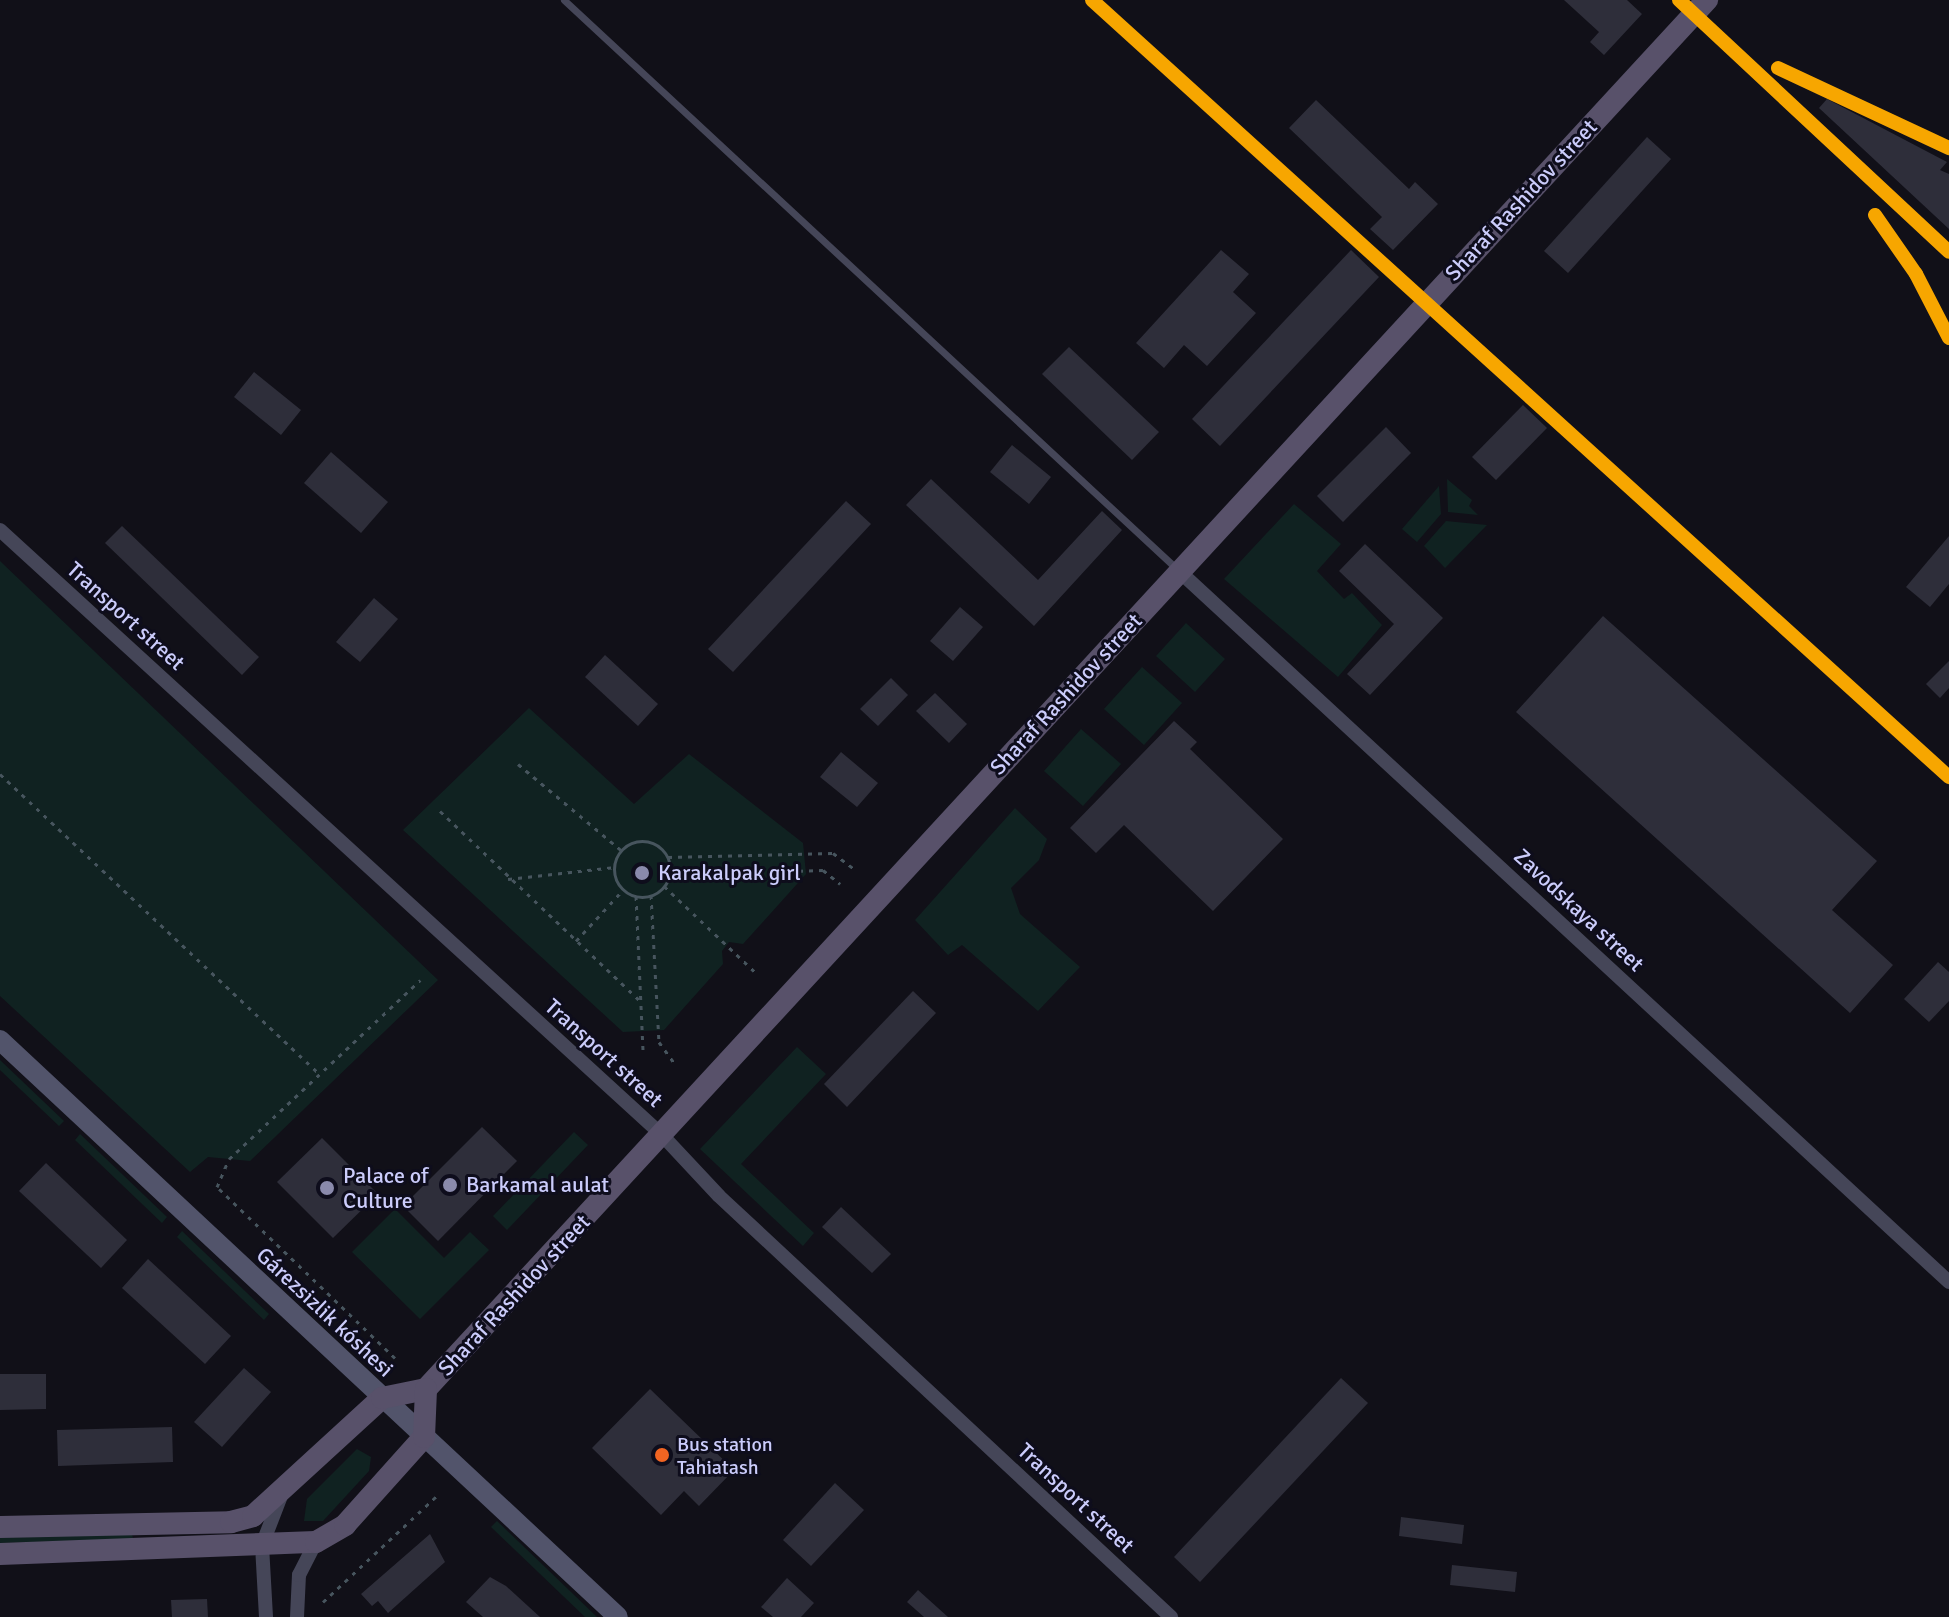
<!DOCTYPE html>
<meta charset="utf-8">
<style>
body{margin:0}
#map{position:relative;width:1949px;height:1617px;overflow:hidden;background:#111018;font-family:Signika,sans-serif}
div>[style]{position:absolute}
.green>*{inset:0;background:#102221}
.building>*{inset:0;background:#2e2e3a}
.path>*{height:3px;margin-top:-1.5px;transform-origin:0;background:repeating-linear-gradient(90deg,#47555e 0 4px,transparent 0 10px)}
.path>.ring{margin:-1.5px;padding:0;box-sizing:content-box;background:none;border:3px solid #47555e;border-radius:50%}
.lane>*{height:7px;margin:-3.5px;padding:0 3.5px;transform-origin:3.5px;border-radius:3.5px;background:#454658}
.street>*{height:14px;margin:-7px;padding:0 7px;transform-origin:7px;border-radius:7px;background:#454658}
.secondary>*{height:20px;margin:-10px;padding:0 10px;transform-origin:10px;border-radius:10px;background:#52546b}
.primary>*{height:22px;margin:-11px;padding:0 11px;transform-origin:11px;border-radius:11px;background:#58516a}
.rail-1>*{height:14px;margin:-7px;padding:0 7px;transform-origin:7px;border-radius:7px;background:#f7a600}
.dots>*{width:22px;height:22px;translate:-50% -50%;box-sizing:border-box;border:4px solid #0e0d1c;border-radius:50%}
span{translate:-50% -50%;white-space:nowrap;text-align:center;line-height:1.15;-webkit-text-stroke:6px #0e0d1c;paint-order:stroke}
.bus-label{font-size:20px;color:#cbccfb}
.left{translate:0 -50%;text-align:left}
.street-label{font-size:22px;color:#cbccfb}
.poi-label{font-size:22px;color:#cbccfb}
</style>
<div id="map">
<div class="green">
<div style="clip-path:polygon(1447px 479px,1472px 500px,1469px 506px,1478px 515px,1448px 512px)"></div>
<div style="clip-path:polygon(1439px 486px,1441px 514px,1417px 542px,1402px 529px)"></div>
<div style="clip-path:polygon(1294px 504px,1341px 544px,1317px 571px,1344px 599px,1352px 593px,1382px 625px,1338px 677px,1224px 579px)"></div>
<div style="clip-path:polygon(1446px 521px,1487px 525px,1445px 568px,1424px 546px)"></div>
<div style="clip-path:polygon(0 561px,438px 980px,250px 1161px,208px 1157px,190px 1172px,0 996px)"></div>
<div style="clip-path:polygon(1186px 623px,1225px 659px,1195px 692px,1156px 656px)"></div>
<div style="clip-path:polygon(1142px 667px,1182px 703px,1144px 745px,1104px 709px)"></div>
<div style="clip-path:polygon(529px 708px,634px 804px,689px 754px,803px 843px,806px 874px,743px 944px,729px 942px,722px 951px,723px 964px,664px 1030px,623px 1032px,403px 830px)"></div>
<div style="clip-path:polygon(1081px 729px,1121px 764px,1083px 806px,1044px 771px)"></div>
<div style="clip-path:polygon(1015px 808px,1047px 839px,1039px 860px,1011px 888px,1020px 914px,1080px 967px,1038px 1011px,962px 945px,948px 955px,915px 920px)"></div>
<div style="clip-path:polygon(797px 1047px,826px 1074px,741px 1164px,814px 1233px,803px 1246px,700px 1149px)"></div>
<div style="clip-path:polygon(0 1060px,64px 1121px,59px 1126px,0 1070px)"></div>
<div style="clip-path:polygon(574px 1132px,588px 1145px,507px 1230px,493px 1216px)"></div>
<div style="clip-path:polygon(80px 1134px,167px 1217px,162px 1223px,75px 1140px)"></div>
<div style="clip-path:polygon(395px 1209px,444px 1258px,470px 1232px,489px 1250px,420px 1319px,352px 1252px)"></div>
<div style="clip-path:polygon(182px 1231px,269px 1314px,264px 1320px,177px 1237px)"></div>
<div style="clip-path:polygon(357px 1449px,371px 1457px,369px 1471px,323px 1521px,304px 1521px,307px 1499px)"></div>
<div style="clip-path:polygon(497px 1521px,597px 1617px,585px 1617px,491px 1527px)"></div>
<div style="clip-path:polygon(132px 1533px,133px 1539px,0 1543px,0 1537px)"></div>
</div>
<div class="building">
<div style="clip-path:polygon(1564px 0,1627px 0,1642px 14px,1604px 55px,1590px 42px,1599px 32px)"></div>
<div style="clip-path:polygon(1827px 99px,1947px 162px,1940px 170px,1949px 174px,1949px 229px,1819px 108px)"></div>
<div style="clip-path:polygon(1316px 100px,1409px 189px,1415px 182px,1438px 204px,1393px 250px,1370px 229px,1382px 217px,1289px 128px)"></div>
<div style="clip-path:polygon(1647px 137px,1671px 159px,1568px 273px,1544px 251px)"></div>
<div style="clip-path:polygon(1221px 250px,1249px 274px,1233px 292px,1256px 313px,1207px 366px,1184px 345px,1164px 368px,1136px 343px)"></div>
<div style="clip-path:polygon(1351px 250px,1379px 277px,1220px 446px,1192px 419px)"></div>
<div style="clip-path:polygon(1069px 347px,1159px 432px,1132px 460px,1042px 374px)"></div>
<div style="clip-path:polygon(254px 372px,301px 410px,281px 435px,234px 397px)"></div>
<div style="clip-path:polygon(1523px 405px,1547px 428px,1496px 480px,1472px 457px)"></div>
<div style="clip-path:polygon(1386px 427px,1411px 453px,1343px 522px,1317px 496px)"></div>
<div style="clip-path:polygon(1012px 445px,1051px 477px,1029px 504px,990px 472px)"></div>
<div style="clip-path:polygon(331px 452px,388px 502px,361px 533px,304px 483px)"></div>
<div style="clip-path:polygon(931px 479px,1038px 580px,1102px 511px,1122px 530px,1034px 626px,906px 505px)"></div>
<div style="clip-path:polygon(846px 501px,871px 524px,733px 672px,708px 649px)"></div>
<div style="clip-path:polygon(122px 526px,259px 657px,242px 675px,105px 543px)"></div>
<div style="clip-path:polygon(1949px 536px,1949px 584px,1930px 607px,1906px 587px)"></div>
<div style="clip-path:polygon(1365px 544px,1443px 618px,1370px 695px,1347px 674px,1394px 624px,1339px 571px)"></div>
<div style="clip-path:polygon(374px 598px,398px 619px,360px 662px,336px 642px)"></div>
<div style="clip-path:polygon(960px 607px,983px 627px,953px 661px,930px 641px)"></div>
<div style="clip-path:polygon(1603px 616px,1877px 861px,1832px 910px,1893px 965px,1850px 1013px,1516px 712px)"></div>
<div style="clip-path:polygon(605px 655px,658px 704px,638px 726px,585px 677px)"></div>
<div style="clip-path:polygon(1949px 661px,1949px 688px,1940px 698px,1926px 684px)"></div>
<div style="clip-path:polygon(891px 678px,908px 695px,878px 726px,860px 709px)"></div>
<div style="clip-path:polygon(935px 693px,967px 724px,949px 743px,916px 711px)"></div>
<div style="clip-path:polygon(1174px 721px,1197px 742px,1190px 749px,1283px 839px,1213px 911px,1124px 825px,1096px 853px,1070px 828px)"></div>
<div style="clip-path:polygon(841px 752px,878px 783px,857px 807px,820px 777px)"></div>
<div style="clip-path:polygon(1938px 962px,1949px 972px,1949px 1001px,1929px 1022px,1904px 999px)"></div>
<div style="clip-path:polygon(913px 991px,936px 1013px,847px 1107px,824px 1084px)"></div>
<div style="clip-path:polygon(482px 1127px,517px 1161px,438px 1241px,403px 1206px)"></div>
<div style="clip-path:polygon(322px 1138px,378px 1194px,333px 1238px,277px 1182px)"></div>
<div style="clip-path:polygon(46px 1163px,127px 1240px,101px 1268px,19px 1191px)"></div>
<div style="clip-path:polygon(841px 1207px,891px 1254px,872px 1273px,822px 1227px)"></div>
<div style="clip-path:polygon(148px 1259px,231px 1336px,205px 1364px,122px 1288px)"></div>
<div style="clip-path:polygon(244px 1368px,271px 1392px,222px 1447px,194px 1422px)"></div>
<div style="clip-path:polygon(0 1374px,46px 1374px,46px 1409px,0 1410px)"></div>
<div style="clip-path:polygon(1341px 1378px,1368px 1403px,1200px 1582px,1174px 1557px)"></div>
<div style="clip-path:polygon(650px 1389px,734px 1470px,699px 1506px,684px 1491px,661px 1515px,592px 1448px)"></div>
<div style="clip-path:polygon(172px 1427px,173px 1462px,58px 1466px,57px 1430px)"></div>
<div style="clip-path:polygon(835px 1483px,864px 1510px,811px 1566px,783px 1540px)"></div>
<div style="clip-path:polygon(1401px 1517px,1464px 1525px,1462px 1544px,1399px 1536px)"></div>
<div style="clip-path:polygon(430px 1534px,445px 1562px,388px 1613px,378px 1601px,372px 1606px,361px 1594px)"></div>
<div style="clip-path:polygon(1452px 1565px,1517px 1572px,1515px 1592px,1450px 1585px)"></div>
<div style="clip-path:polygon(490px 1577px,506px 1586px,540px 1617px,483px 1617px,466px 1602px)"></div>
<div style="clip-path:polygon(787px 1578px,814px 1603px,801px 1617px,773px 1617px,761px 1607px)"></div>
<div style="clip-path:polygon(918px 1590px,948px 1617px,924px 1617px,907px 1602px)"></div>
<div style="clip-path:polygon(207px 1599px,208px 1617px,172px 1617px,171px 1600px)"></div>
</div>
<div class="path">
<div style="left:518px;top:764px;width:134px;rotate:39.9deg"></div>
<div style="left:0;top:774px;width:438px;rotate:43.2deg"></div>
<div style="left:440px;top:811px;width:277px;rotate:43.5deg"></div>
<div class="ring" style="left:614px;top:841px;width:53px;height:53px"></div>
<div style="left:668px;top:857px;width:165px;rotate:-1.4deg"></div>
<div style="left:833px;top:853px;width:26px;rotate:37deg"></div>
<div style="left:669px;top:875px;width:154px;rotate:-1.9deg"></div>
<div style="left:823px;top:870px;width:22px;rotate:39deg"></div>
<div style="left:508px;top:879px;width:108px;rotate:-6.4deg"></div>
<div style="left:664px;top:886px;width:128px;rotate:43.4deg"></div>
<div style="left:651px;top:895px;width:147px;rotate:86.9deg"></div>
<div style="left:659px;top:1042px;width:27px;rotate:54deg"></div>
<div style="left:636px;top:896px;width:157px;rotate:87.4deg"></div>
<div style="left:576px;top:941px;width:71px;rotate:-47.3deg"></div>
<div style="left:395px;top:1358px;width:247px;rotate:-136.1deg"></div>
<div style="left:217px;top:1187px;width:30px;rotate:-67deg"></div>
<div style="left:229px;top:1159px;width:262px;rotate:-43.1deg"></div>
<div style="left:323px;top:1602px;width:158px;rotate:-43deg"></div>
</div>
<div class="lane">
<div style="left:564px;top:0;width:838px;rotate:42.87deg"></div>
</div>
<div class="street">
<div style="left:0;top:530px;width:897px;rotate:42.42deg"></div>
<div style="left:662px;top:1135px;width:83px;rotate:46.9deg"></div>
<div style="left:719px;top:1196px;width:618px;rotate:42.97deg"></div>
<div style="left:1179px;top:571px;width:1048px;rotate:42.72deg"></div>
<div style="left:266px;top:1617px;width:72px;rotate:-93.2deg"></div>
<div style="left:262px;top:1545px;width:53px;rotate:-68.8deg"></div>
<div style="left:297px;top:1617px;width:42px;rotate:-87.3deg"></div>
<div style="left:299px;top:1575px;width:37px;rotate:-63deg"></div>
</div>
<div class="secondary">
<div style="left:0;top:1040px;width:845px;rotate:43.03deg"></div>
</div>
<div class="primary">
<div style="left:426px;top:1389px;width:1890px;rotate:-47.32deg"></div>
<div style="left:0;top:1527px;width:231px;rotate:-1.2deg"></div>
<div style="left:231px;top:1522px;width:23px;rotate:-15deg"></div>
<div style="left:253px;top:1516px;width:175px;rotate:-42.5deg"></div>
<div style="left:382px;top:1398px;width:45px;rotate:-11.6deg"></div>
<div style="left:0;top:1554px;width:316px;rotate:-2.2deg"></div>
<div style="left:316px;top:1542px;width:34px;rotate:-30deg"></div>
<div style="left:345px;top:1525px;width:118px;rotate:-48.1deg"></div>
<div style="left:424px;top:1437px;width:48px;rotate:-87.6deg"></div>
</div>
<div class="rail-1">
<div style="left:1092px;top:0;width:1157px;rotate:42.2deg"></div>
<div style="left:1679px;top:0;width:369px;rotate:43deg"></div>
<div style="left:1778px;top:68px;width:189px;rotate:25.1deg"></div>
<div style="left:1875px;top:215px;width:72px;rotate:55.2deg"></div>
<div style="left:1916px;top:274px;width:72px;rotate:62.7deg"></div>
</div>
<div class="dots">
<div style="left:642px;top:873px;background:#8a8aac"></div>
<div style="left:450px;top:1185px;background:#8a8aac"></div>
<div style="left:327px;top:1188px;background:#8a8aac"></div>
<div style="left:662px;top:1455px;background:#f26522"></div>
</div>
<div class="bus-label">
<span class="left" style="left:677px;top:1456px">Bus station<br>Tahiatash</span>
</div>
<div class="street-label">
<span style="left:1521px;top:200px;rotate:-47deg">Sharaf Rashidov street</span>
<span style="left:126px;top:616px;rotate:42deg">Transport street</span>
<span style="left:1066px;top:694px;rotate:-47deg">Sharaf Rashidov street</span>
<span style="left:1579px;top:910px;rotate:43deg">Zavodskaya street</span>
<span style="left:604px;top:1053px;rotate:42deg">Transport street</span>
<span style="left:514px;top:1295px;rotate:-47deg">Sharaf Rashidov street</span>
<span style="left:325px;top:1312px;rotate:43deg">Gárezsizlik kóshesi</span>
<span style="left:1076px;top:1498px;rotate:43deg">Transport street</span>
</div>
<div class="poi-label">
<span class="left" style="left:658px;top:873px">Karakalpak girl</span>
<span class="left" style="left:343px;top:1188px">Palace of<br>Culture</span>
<span class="left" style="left:466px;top:1185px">Barkamal aulat</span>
</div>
</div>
